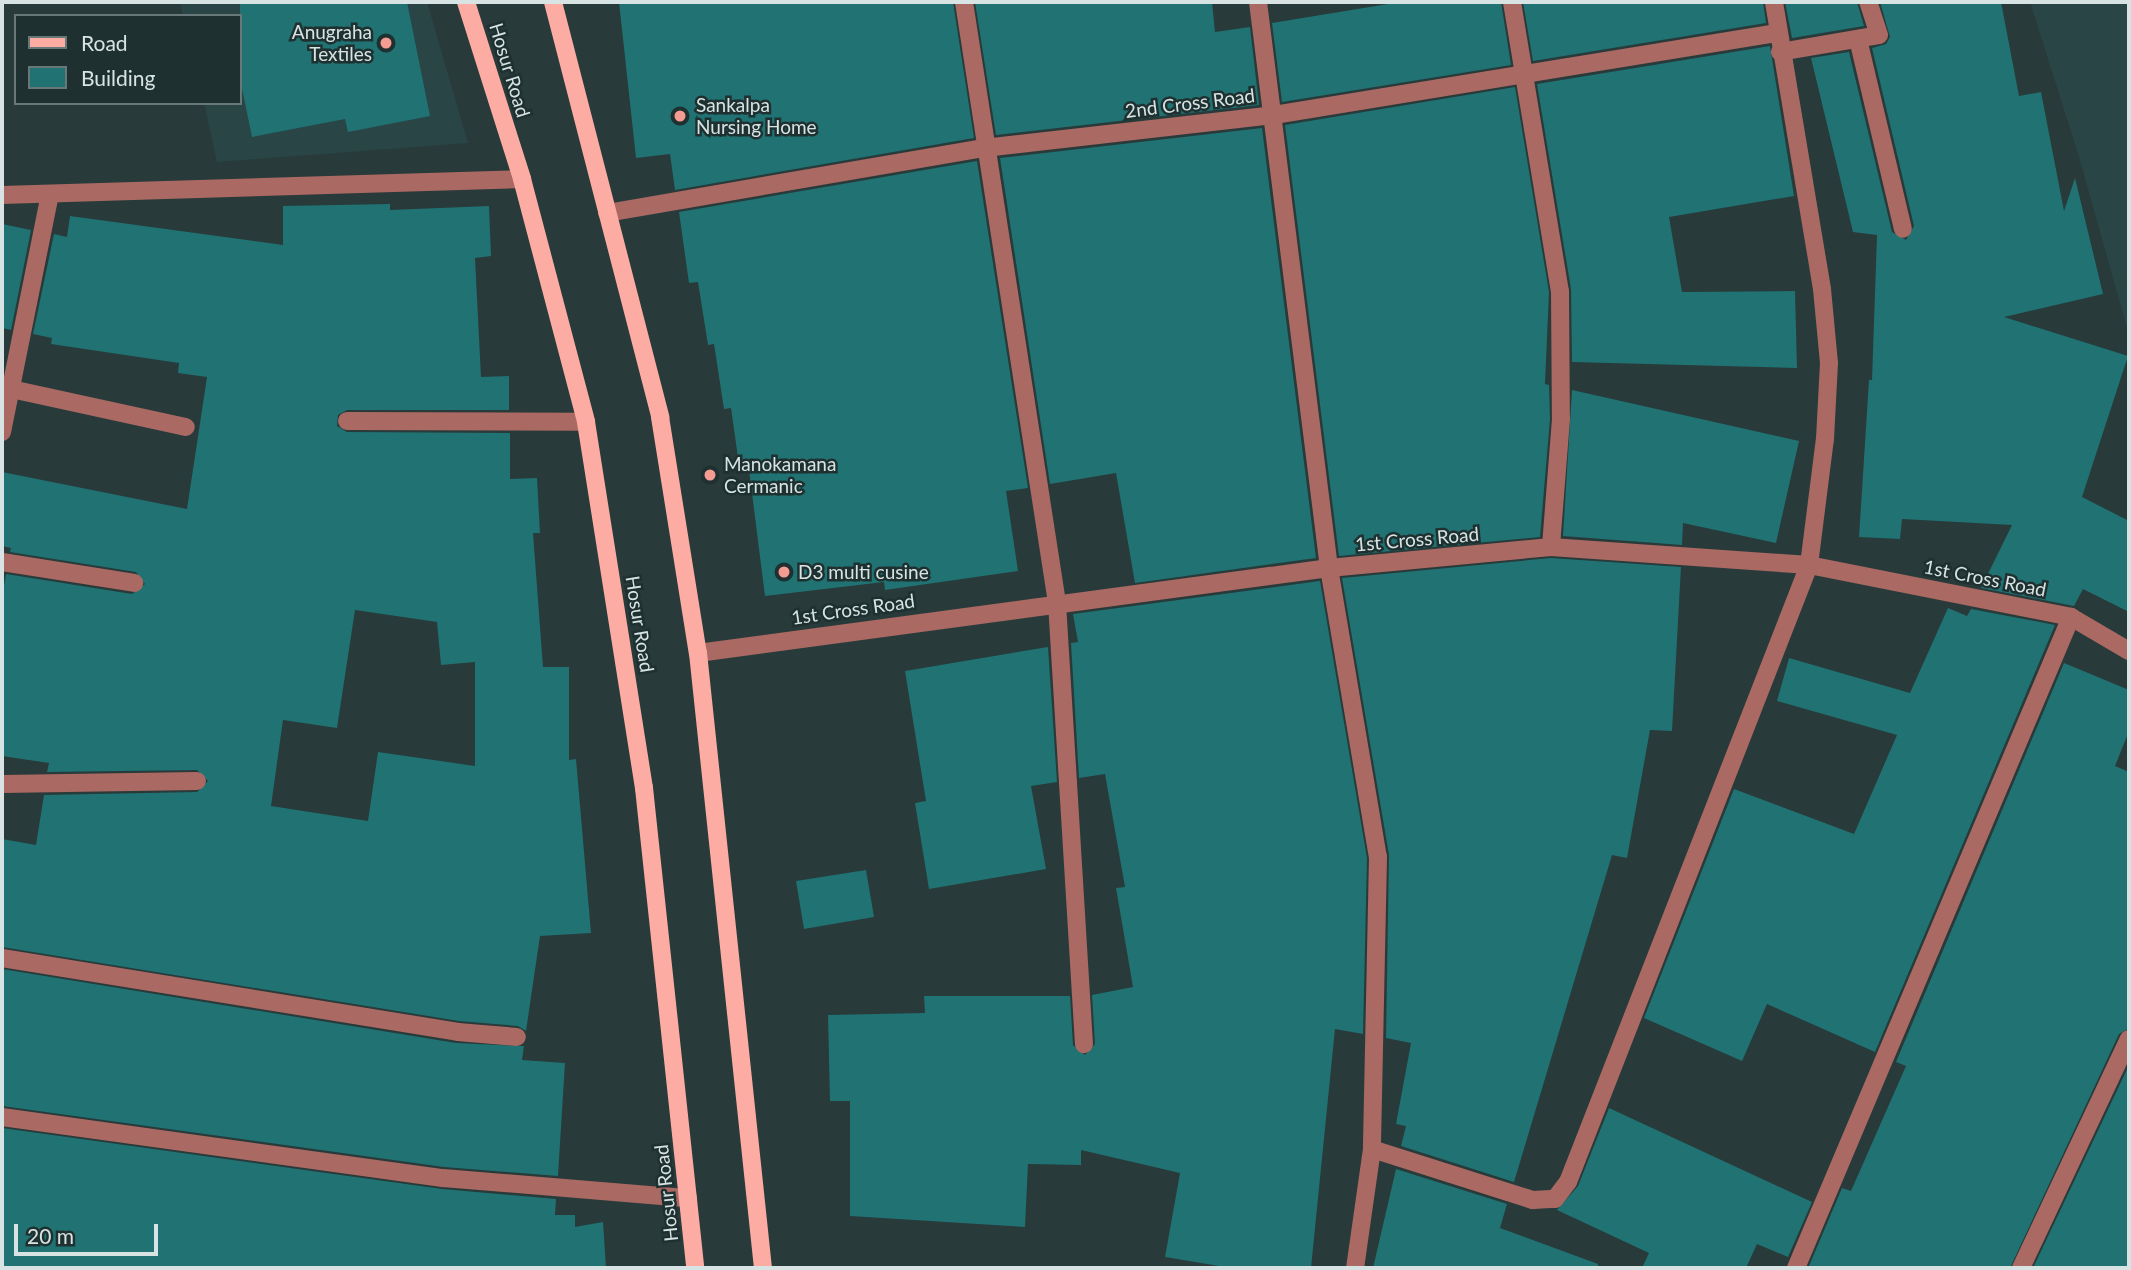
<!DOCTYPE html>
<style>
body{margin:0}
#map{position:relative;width:2131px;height:1270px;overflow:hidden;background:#283a3a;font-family:Lato,sans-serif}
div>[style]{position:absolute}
.built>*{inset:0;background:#294545}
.building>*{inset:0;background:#207273}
.minor>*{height:18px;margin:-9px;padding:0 9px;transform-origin:9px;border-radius:9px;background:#aa6962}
.major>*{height:18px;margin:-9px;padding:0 9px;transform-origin:9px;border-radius:9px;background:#fcaca3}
.dots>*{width:19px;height:19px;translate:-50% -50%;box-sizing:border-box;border:4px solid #1e3030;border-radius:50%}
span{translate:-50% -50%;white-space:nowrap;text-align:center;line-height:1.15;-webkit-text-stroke:5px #1e3030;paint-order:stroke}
.poi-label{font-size:19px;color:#d8e3e3}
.right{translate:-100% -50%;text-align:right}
.left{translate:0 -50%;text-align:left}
.street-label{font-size:19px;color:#d8e3e3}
.frame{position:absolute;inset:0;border:4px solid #d8e3e3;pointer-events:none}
.legend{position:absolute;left:14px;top:14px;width:228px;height:91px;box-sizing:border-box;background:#1e3030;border:2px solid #687878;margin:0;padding:9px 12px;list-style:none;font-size:21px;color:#d8e3e3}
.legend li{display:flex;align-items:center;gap:14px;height:35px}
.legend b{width:35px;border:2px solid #687878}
.scale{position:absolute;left:14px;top:1224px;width:144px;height:32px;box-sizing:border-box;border:4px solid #d8e3e3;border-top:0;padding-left:9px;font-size:21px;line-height:24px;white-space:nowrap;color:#d8e3e3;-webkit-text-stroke:5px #1e3030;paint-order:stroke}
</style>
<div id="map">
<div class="built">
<div style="clip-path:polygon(180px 2px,427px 2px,468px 143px,217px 162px,204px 103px,240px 103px,240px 16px,183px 16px)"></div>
<div style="clip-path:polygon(2030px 2px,2129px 2px,2129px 335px,2079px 157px)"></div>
</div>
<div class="building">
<div style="clip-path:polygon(240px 2px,407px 2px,430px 116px,348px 132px,345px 119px,252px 137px,240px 79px)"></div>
<div style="clip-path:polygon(619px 2px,953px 2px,974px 138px,675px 190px,670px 154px,636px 158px)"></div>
<div style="clip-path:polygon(975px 2px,1212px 2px,1215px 32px,1250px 27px,1259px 105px,996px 135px)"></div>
<div style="clip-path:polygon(1400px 2px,1501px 2px,1511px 65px,1282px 102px,1272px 23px)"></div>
<div style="clip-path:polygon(1523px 2px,1763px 2px,1766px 23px,1533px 61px)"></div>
<div style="clip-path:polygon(1785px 2px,1857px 2px,1864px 26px,1792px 38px)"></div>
<div style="clip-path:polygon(1880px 2px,2001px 2px,2019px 96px,2041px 92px,2064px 211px,2075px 178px,2103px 294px,2004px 317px,2128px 356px,2082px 497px,2129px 521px,2129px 612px,2083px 589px,2074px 606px,1981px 588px,2012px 525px,1902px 519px,1900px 539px,1859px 537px,1869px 380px,1872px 380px,1877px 235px,1853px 232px,1811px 58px,1849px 52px,1892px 232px,1906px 240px,1914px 226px,1872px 48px,1886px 44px,1890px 37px)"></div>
<div style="clip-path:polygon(1770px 46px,1794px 196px,1669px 217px,1682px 292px,1795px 291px,1797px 368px,1572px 362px,1571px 289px,1537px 84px)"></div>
<div style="clip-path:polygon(1515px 87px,1549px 292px,1545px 384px,1549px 385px,1550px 419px,1540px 537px,1339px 556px,1285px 125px)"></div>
<div style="clip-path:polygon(1262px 128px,1316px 558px,1135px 583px,1116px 473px,1050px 484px,1000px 158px)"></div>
<div style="clip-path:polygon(977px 161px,1028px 488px,1006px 491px,1018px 571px,885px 590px,884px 582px,765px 596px,749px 470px,740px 472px,731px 408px,724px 409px,714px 344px,708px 345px,698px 282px,689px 283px,679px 212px)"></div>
<div style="clip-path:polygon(evenodd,390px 204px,390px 210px,489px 206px,491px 256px,475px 258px,481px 377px,509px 376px,509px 410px,347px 410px,338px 415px,337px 426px,347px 432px,510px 433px,510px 479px,537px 478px,540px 533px,533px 533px,543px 667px,569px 667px,569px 760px,576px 759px,591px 933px,540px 936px,526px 1031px,518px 1026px,459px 1021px,2px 947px,2px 839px,36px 845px,44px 795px,197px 792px,208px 781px,197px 770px,47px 772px,49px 763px,2px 756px,2px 597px,6px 574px,132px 594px,145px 584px,136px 572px,10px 552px,11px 548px,2px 546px,2px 472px,187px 509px,207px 377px,178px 373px,179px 363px,51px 344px,52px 338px,33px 334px,54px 234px,67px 237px,70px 216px,283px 245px,283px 206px,390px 204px,355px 610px,437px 622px,441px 665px,475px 662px,475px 766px,378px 752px,368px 821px,271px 806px,283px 720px,337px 728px,355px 610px)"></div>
<div style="clip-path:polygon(2px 224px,31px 230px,11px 330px,2px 328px)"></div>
<div style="clip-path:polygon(1572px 390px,1799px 441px,1776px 543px,1683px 523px,1682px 545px,1563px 536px)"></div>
<div style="clip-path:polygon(1551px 558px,1681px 567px,1672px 731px,1650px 730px,1627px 858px,1612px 855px,1514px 1182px,1401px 1146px,1406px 1126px,1396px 1124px,1411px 1043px,1386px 1038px,1389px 855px,1342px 578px)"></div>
<div style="clip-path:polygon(1320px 581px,1367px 858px,1363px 1034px,1335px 1029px,1311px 1268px,1231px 1268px,1165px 1257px,1180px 1173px,1081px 1150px,1081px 1165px,1028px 1164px,1025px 1227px,850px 1216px,850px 1101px,830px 1101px,828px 1015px,925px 1013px,924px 996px,1070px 996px,1073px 1045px,1085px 1055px,1095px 1044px,1092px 995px,1133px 987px,1116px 888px,1125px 887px,1105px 774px,1079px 778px,1071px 643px,1078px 642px,1073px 614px)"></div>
<div style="clip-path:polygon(1948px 608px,1967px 616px,1971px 609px,2055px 625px,1875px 1052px,1767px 1004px,1742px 1061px,1644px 1018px,1734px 789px,1854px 834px,1897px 735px,1777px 701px,1789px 658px,1910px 693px)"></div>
<div style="clip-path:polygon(1048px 647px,1057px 782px,1031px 786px,1046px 869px,929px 889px,915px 803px,926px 801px,905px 671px)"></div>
<div style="clip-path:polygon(2064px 663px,2129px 690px,2129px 731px,2115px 766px,2129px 772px,2129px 1028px,2119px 1034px,2010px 1268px,1814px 1268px,1809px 1266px,1842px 1188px,1851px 1191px,1906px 1066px,1896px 1062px)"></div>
<div style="clip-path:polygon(866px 870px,874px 917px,804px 929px,796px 881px)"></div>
<div style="clip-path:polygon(2px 969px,456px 1043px,524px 1046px,522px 1060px,565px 1063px,558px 1176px,444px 1167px,2px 1106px)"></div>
<div style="clip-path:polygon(2129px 1065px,2129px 1268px,2033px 1268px)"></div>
<div style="clip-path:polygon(1609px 1108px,1812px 1202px,1788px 1257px,1757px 1244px,1746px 1268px,1642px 1268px,1649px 1253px,1557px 1210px,1578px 1186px)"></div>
<div style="clip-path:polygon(2px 1128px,442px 1189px,556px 1199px,555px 1215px,575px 1215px,575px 1227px,603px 1222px,606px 1268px,2px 1268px)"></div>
<div style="clip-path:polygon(1396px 1169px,1507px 1204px,1500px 1228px,1598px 1264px,1598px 1268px,1373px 1268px)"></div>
</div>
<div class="minor">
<div style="left:964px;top:2px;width:608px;rotate:81.2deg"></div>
<div style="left:1057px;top:603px;width:442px;rotate:86.5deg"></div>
<div style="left:1258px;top:2px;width:570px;rotate:82.85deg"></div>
<div style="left:1329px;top:568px;width:293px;rotate:80.4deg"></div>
<div style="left:1378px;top:857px;width:292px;rotate:91.2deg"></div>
<div style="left:1372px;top:1149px;width:120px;rotate:98.1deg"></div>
<div style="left:1512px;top:2px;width:293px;rotate:80.6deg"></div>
<div style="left:1560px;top:291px;width:128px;rotate:89.6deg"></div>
<div style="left:1561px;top:419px;width:128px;rotate:94.5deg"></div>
<div style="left:1858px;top:39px;width:195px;rotate:76.7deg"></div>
<div style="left:1780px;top:52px;width:100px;rotate:-9.7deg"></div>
<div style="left:1879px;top:35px;width:35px;rotate:-108deg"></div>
<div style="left:2px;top:195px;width:520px;rotate:-1.76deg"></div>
<div style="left:607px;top:213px;width:383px;rotate:-9.8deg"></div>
<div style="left:984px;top:148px;width:292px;rotate:-6.5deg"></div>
<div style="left:1274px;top:115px;width:510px;rotate:-9.26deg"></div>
<div style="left:2px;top:387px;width:188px;rotate:12.3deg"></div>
<div style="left:347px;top:421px;width:239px;rotate:0.2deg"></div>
<div style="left:2px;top:432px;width:242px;rotate:-78.6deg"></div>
<div style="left:2px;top:562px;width:134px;rotate:9deg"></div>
<div style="left:698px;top:653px;width:637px;rotate:-7.67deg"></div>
<div style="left:1329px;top:568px;width:223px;rotate:-5.4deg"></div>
<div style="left:1551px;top:547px;width:259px;rotate:4deg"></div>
<div style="left:1809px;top:565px;width:267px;rotate:11.2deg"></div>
<div style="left:2071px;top:617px;width:67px;rotate:30.4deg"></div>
<div style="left:2px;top:784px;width:195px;rotate:-0.9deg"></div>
<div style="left:2px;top:958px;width:462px;rotate:9.2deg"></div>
<div style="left:458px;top:1032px;width:59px;rotate:4.8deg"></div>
<div style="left:2px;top:1117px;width:445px;rotate:7.9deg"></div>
<div style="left:443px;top:1178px;width:246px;rotate:4.7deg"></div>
<div style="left:1372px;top:1149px;width:169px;rotate:17.6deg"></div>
<div style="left:1533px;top:1200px;width:22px;rotate:-3deg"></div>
<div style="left:1555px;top:1199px;width:21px;rotate:-53deg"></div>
<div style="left:1568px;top:1182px;width:662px;rotate:-68.66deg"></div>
<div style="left:1809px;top:565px;width:127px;rotate:-82.8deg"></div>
<div style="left:1825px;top:439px;width:76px;rotate:-87deg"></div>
<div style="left:1829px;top:363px;width:74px;rotate:-95.4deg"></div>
<div style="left:1822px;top:289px;width:291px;rotate:-99.5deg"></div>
<div style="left:1796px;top:1268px;width:707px;rotate:-67.1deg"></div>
<div style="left:2021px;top:1268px;width:253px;rotate:-64.8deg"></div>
</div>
<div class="major">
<div style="left:466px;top:2px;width:186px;rotate:72.4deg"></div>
<div style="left:522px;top:179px;width:251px;rotate:75.2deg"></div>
<div style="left:586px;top:422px;width:371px;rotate:81deg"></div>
<div style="left:644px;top:788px;width:483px;rotate:83.9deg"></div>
<div style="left:553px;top:2px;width:429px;rotate:75.5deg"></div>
<div style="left:660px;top:417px;width:239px;rotate:80.9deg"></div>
<div style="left:698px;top:653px;width:618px;rotate:83.97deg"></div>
</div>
<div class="dots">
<div style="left:386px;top:43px;background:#f59c92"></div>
<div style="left:680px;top:116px;background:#f59c92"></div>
<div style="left:710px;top:475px;background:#f59c92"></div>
<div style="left:784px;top:572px;background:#f59c92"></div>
</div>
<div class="poi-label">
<span class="right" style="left:372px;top:43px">Anugraha<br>Textiles</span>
<span class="left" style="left:696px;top:116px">Sankalpa<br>Nursing Home</span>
<span class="left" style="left:724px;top:475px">Manokamana<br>Cermanic</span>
<span class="left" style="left:798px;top:572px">D3 multi cusine</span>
</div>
<div class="street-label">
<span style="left:510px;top:70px;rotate:73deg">Hosur Road</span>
<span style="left:1190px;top:103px;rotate:-7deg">2nd Cross Road</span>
<span style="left:1417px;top:539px;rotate:-5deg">1st Cross Road</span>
<span style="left:1985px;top:578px;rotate:11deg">1st Cross Road</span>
<span style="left:853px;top:609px;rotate:-8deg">1st Cross Road</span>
<span style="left:640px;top:624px;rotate:81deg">Hosur Road</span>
<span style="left:666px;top:1193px;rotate:-96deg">Hosur Road</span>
</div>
<div class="frame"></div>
<ul class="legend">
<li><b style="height:9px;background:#fcaca3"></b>Road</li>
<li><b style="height:19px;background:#207273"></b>Building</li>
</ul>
<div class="scale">20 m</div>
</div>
